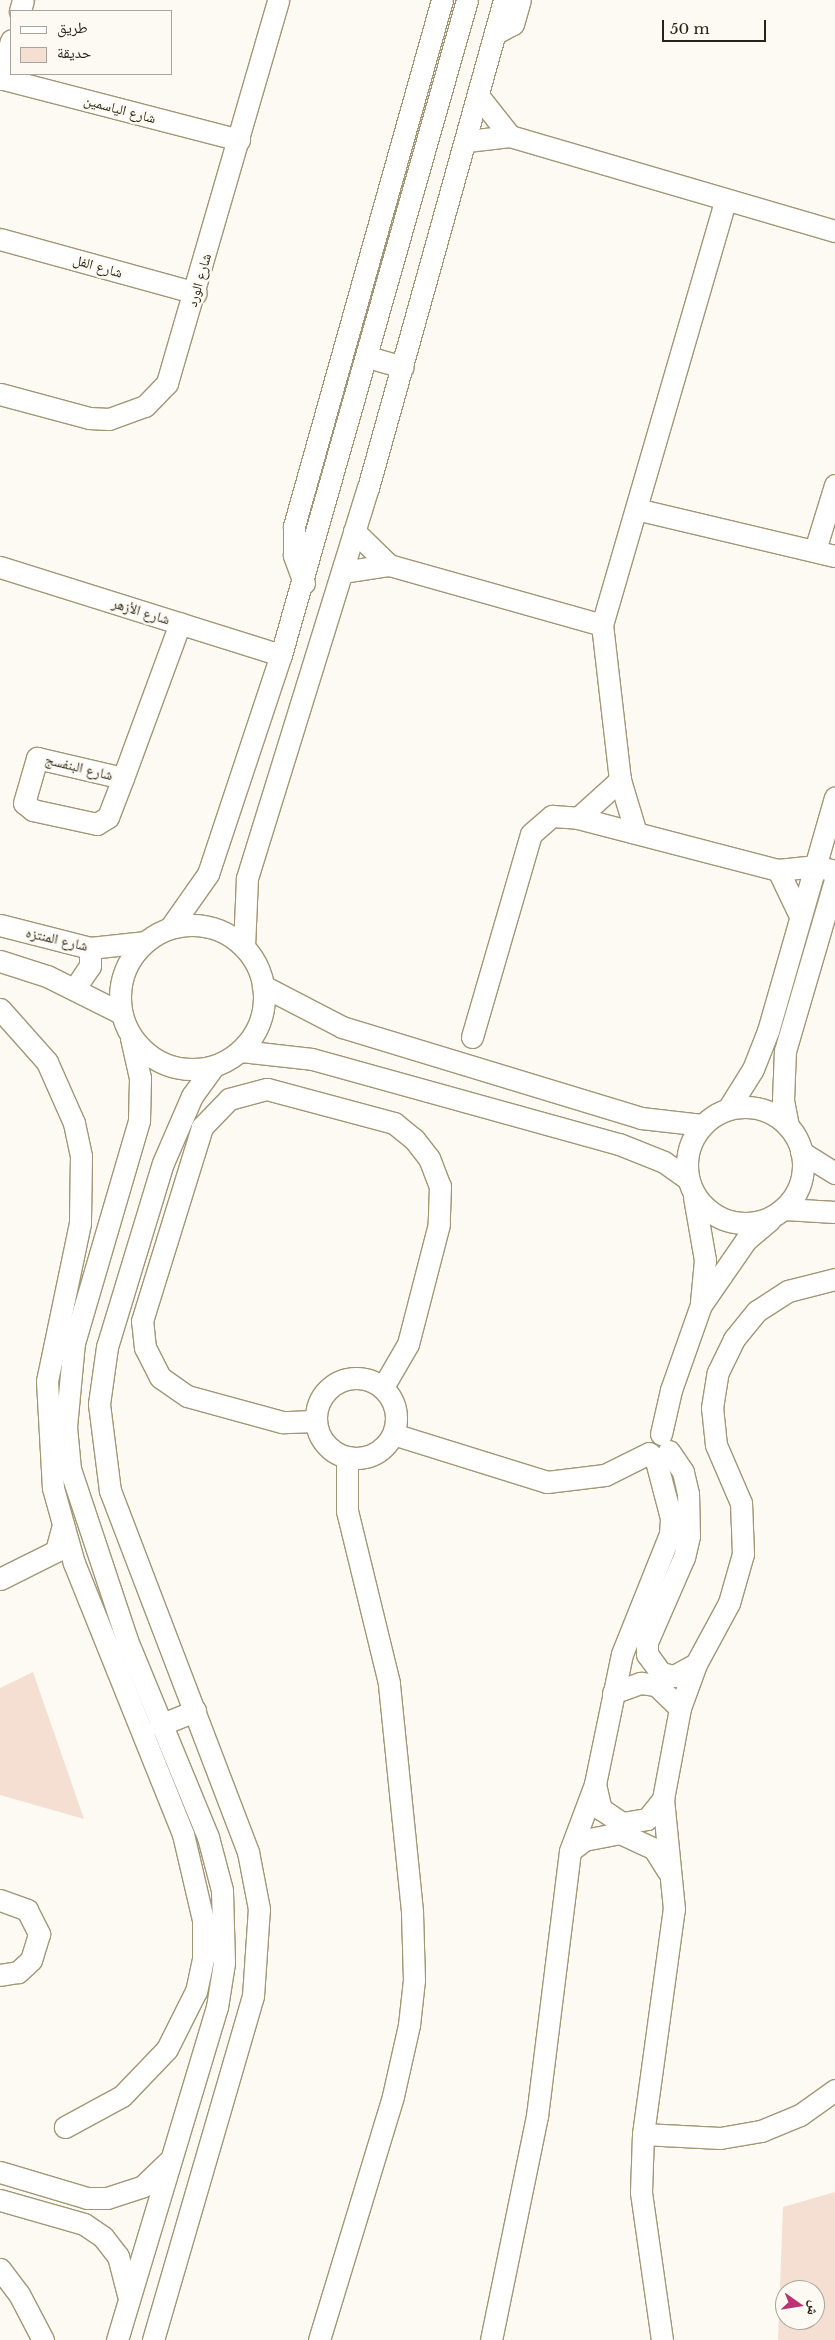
<!DOCTYPE html>
<meta charset="utf-8">
<style>
body{margin:0}
#map{position:relative;width:835px;height:2340px;overflow:hidden;background:#fdfaf3;font-family:"Libre Baskerville","Noto Naskh Arabic",serif}
div>[style]{position:absolute}
.green>*{inset:0;background:#f5dfd2}
.roads{filter:drop-shadow(1px 0 #a29675) drop-shadow(-1px 0 #a29675) drop-shadow(0 1px #a29675) drop-shadow(0 -1px #a29675)}
.minor>*{height:21px;margin:-10.5px;padding:0 10.5px;transform-origin:10.5px;border-radius:10.5px;background:#fff}
.minor>.ring{margin:-10.5px;padding:0;box-sizing:content-box;background:none;border:21px solid #fff;border-radius:50%}
span{translate:-50% -50%;white-space:nowrap;text-align:center;line-height:1.15;-webkit-text-stroke:5px #fdfaf3;paint-order:stroke}
.street-label{font-size:14px;color:#282316}
.legend{position:absolute;left:10px;top:10px;width:162px;height:65px;box-sizing:border-box;background:#fdfaf3;border:1px solid #a8a49b;margin:0;padding:6px 9px;list-style:none;font-size:15px;color:#282316}
.legend li{display:flex;align-items:center;gap:10px;height:25px}
.legend b{width:25px;border:1px solid #a8a49b}
.north{position:absolute;left:775px;top:2280px;width:50px;height:50px;box-sizing:border-box;background:#fdfaf3;border:1px solid #a8a49b;border-radius:50%;rotate:103deg;font-size:14px;font-weight:700;line-height:20px;text-align:center;color:#282316}
.north::after{content:'';display:block;margin:auto;width:18px;height:22px;background:#bb3374;clip-path:polygon(50% 0,100% 100%,50% 72%,0 100%)}
.scale{position:absolute;left:662px;top:20px;width:104px;height:22px;box-sizing:border-box;border:2px solid #282316;border-top:0;padding-left:6px;font-size:15px;line-height:18px;white-space:nowrap;color:#282316;-webkit-text-stroke:4px #fdfaf3;paint-order:stroke}
</style>
<div id="map">
<div class="green">
<div style="clip-path:polygon(33px 1672px,84px 1819px,0 1795px,0 1688px)"></div>
<div style="clip-path:polygon(evenodd,835px 2192px,835px 2340px,778px 2340px,783px 2207px,835px 2192px,785px 2290px,815px 2290px,815px 2320px,785px 2320px,785px 2290px)"></div>
</div>
<div class="roads">
<div class="minor">
<div style="left:20px;top:11px;width:11px;rotate:-75deg"></div>
<div style="left:496px;top:33px;width:19px;rotate:-28deg"></div>
<div style="left:513px;top:24px;width:25px;rotate:-74deg"></div>
<div style="left:0;top:78px;width:247px;rotate:14.5deg"></div>
<div style="left:0;top:79px;width:40px;rotate:-74deg"></div>
<div style="left:480px;top:98px;width:48px;rotate:51.7deg"></div>
<div style="left:467px;top:141px;width:43px;rotate:-6.6deg"></div>
<div style="left:510px;top:136px;width:339px;rotate:16.3deg"></div>
<div style="left:0;top:239px;width:203px;rotate:15.4deg"></div>
<div style="left:368px;top:357px;width:36px;rotate:16deg"></div>
<div style="left:0;top:394px;width:92px;rotate:15.1deg"></div>
<div style="left:89px;top:418px;width:20px;rotate:3deg"></div>
<div style="left:109px;top:419px;width:38px;rotate:-20deg"></div>
<div style="left:145px;top:406px;width:32px;rotate:-46deg"></div>
<div style="left:167px;top:383px;width:399px;rotate:-73.8deg"></div>
<div style="left:636px;top:509px;width:204px;rotate:13.3deg"></div>
<div style="left:354px;top:531px;width:49px;rotate:44.2deg"></div>
<div style="left:815px;top:550px;width:68px;rotate:-72.9deg"></div>
<div style="left:0;top:567px;width:294px;rotate:17.4deg"></div>
<div style="left:342px;top:572px;width:48px;rotate:-8.5deg"></div>
<div style="left:389px;top:565px;width:221px;rotate:15.7deg"></div>
<div style="left:304px;top:583px;width:30px;rotate:-110deg"></div>
<div style="left:294px;top:555px;width:29px;rotate:-90deg"></div>
<div style="left:294px;top:526px;width:546px;rotate:-74.29deg"></div>
<div style="left:123px;top:778px;width:42px;rotate:111deg"></div>
<div style="left:108px;top:817px;width:13px;rotate:148deg"></div>
<div style="left:97px;top:824px;width:66px;rotate:-167.7deg"></div>
<div style="left:33px;top:810px;width:11px;rotate:-142deg"></div>
<div style="left:24px;top:803px;width:47px;rotate:-73.9deg"></div>
<div style="left:37px;top:758px;width:88px;rotate:13.1deg"></div>
<div style="left:123px;top:778px;width:165px;rotate:-69.8deg"></div>
<div style="left:578px;top:818px;width:57px;rotate:-42.1deg"></div>
<div style="left:636px;top:833px;width:55px;rotate:-106.8deg"></div>
<div style="left:620px;top:780px;width:156px;rotate:-96.6deg"></div>
<div style="left:602px;top:625px;width:441px;rotate:-73.8deg"></div>
<div style="left:778px;top:870px;width:51px;rotate:64.4deg"></div>
<div class="ring" style="left:120px;top:925px;width:123px;height:123px"></div>
<div style="left:0;top:925px;width:93px;rotate:14.3deg"></div>
<div style="left:90px;top:948px;width:54px;rotate:-6.3deg"></div>
<div style="left:170px;top:928px;width:66px;rotate:-54.9deg"></div>
<div style="left:208px;top:874px;width:231px;rotate:-71.6deg"></div>
<div style="left:281px;top:655px;width:681px;rotate:-74.15deg"></div>
<div style="left:244px;top:947px;width:69px;rotate:-87.5deg"></div>
<div style="left:247px;top:878px;width:408px;rotate:-72.8deg"></div>
<div style="left:368px;top:488px;width:507px;rotate:-74.43deg"></div>
<div style="left:0;top:961px;width:49px;rotate:17.7deg"></div>
<div style="left:47px;top:976px;width:83px;rotate:26.6deg"></div>
<div style="left:263px;top:986px;width:89px;rotate:27.4deg"></div>
<div style="left:342px;top:1027px;width:313px;rotate:16.9deg"></div>
<div style="left:641px;top:1118px;width:61px;rotate:6.5deg"></div>
<div style="left:75px;top:988px;width:27px;rotate:-56deg"></div>
<div style="left:90px;top:966px;width:18px;rotate:-90deg"></div>
<div style="left:0;top:1009px;width:71px;rotate:48.4deg"></div>
<div style="left:47px;top:1062px;width:67px;rotate:66.1deg"></div>
<div style="left:74px;top:1123px;width:34px;rotate:78deg"></div>
<div style="left:81px;top:1156px;width:67px;rotate:90.9deg"></div>
<div style="left:80px;top:1223px;width:161px;rotate:101.8deg"></div>
<div style="left:47px;top:1381px;width:107px;rotate:86.8deg"></div>
<div style="left:53px;top:1488px;width:78px;rotate:74.4deg"></div>
<div style="left:74px;top:1563px;width:292px;rotate:68.1deg"></div>
<div style="left:183px;top:1834px;width:88px;rotate:76.9deg"></div>
<div style="left:203px;top:1920px;width:39px;rotate:90deg"></div>
<div style="left:203px;top:1959px;width:33px;rotate:102deg"></div>
<div style="left:196px;top:1991px;width:65px;rotate:116.6deg"></div>
<div style="left:167px;top:2049px;width:65px;rotate:133.8deg"></div>
<div style="left:122px;top:2096px;width:65px;rotate:151.5deg"></div>
<div style="left:472px;top:1037px;width:211px;rotate:-73.8deg"></div>
<div style="left:531px;top:834px;width:28px;rotate:-41deg"></div>
<div style="left:552px;top:816px;width:26px;rotate:4deg"></div>
<div style="left:578px;top:818px;width:207px;rotate:14.6deg"></div>
<div style="left:778px;top:870px;width:36px;rotate:-6deg"></div>
<div style="left:814px;top:866px;width:22px;rotate:13deg"></div>
<div style="left:241px;top:1051px;width:71px;rotate:6.4deg"></div>
<div style="left:312px;top:1059px;width:319px;rotate:15.5deg"></div>
<div style="left:619px;top:1144px;width:48px;rotate:21.8deg"></div>
<div style="left:664px;top:1162px;width:28px;rotate:35deg"></div>
<div class="ring" style="left:687px;top:1107px;width:95px;height:95px"></div>
<div style="left:728px;top:1109px;width:47px;rotate:-58deg"></div>
<div style="left:753px;top:1069px;width:41px;rotate:-68.5deg"></div>
<div style="left:768px;top:1031px;width:243px;rotate:-74deg"></div>
<div style="left:788px;top:1126px;width:26px;rotate:-101deg"></div>
<div style="left:783px;top:1100px;width:49px;rotate:-87.7deg"></div>
<div style="left:785px;top:1051px;width:178px;rotate:-73.7deg"></div>
<div style="left:801px;top:1152px;width:40px;rotate:32deg"></div>
<div style="left:694px;top:1197px;width:64px;rotate:80.1deg"></div>
<div style="left:705px;top:1260px;width:42px;rotate:95.4deg"></div>
<div style="left:784px;top:1209px;width:51px;rotate:3.4deg"></div>
<div class="ring" style="left:316px;top:1378px;width:59px;height:59px"></div>
<div style="left:315px;top:1421px;width:33px;rotate:178deg"></div>
<div style="left:282px;top:1422px;width:98px;rotate:-164.7deg"></div>
<div style="left:187px;top:1396px;width:33px;rotate:-145deg"></div>
<div style="left:160px;top:1377px;width:33px;rotate:-117deg"></div>
<div style="left:145px;top:1348px;width:27px;rotate:-96deg"></div>
<div style="left:142px;top:1321px;width:203px;rotate:-72.8deg"></div>
<div style="left:202px;top:1127px;width:39px;rotate:-46deg"></div>
<div style="left:229px;top:1099px;width:39px;rotate:-15deg"></div>
<div style="left:267px;top:1089px;width:131px;rotate:15deg"></div>
<div style="left:394px;top:1123px;width:26px;rotate:39deg"></div>
<div style="left:414px;top:1139px;width:24px;rotate:52deg"></div>
<div style="left:429px;top:1158px;width:30px;rotate:69deg"></div>
<div style="left:440px;top:1186px;width:38px;rotate:92deg"></div>
<div style="left:439px;top:1224px;width:124px;rotate:104.5deg"></div>
<div style="left:408px;top:1344px;width:50px;rotate:120.2deg"></div>
<div style="left:393px;top:1434px;width:161px;rotate:17.3deg"></div>
<div style="left:547px;top:1482px;width:58px;rotate:-6.9deg"></div>
<div style="left:605px;top:1475px;width:49px;rotate:-26.6deg"></div>
<div style="left:661px;top:1434px;width:45px;rotate:-77.2deg"></div>
<div style="left:671px;top:1390px;width:90px;rotate:-70.6deg"></div>
<div style="left:701px;top:1305px;width:79px;rotate:-55.3deg"></div>
<div style="left:746px;top:1240px;width:31px;rotate:-40deg"></div>
<div style="left:669px;top:1451px;width:25px;rotate:56deg"></div>
<div style="left:683px;top:1472px;width:22px;rotate:77deg"></div>
<div style="left:688px;top:1493px;width:43px;rotate:88.7deg"></div>
<div style="left:689px;top:1536px;width:22px;rotate:103deg"></div>
<div style="left:684px;top:1557px;width:93px;rotate:113.5deg"></div>
<div style="left:647px;top:1642px;width:12px;rotate:90deg"></div>
<div style="left:647px;top:1654px;width:24px;rotate:54deg"></div>
<div style="left:661px;top:1673px;width:13px;rotate:13deg"></div>
<div style="left:674px;top:1676px;width:25px;rotate:-29deg"></div>
<div style="left:0;top:1579px;width:63px;rotate:-26.6deg"></div>
<div style="left:56px;top:1551px;width:27px;rotate:-75deg"></div>
<div style="left:613px;top:1693px;width:30px;rotate:-20deg"></div>
<div style="left:641px;top:1683px;width:15px;rotate:8deg"></div>
<div style="left:656px;top:1685px;width:33px;rotate:44deg"></div>
<div style="left:160px;top:1725px;width:38px;rotate:-22deg"></div>
<div style="left:595px;top:1784px;width:26px;rotate:77deg"></div>
<div style="left:601px;top:1809px;width:25px;rotate:34deg"></div>
<div style="left:622px;top:1823px;width:25px;rotate:-9deg"></div>
<div style="left:647px;top:1819px;width:26px;rotate:-51deg"></div>
<div style="left:570px;top:1851px;width:18px;rotate:-38deg"></div>
<div style="left:584px;top:1840px;width:37px;rotate:-11deg"></div>
<div style="left:620px;top:1833px;width:38px;rotate:25deg"></div>
<div style="left:654px;top:1849px;width:26px;rotate:58deg"></div>
<div style="left:0;top:1900px;width:29px;rotate:20deg"></div>
<div style="left:27px;top:1910px;width:27px;rotate:63deg"></div>
<div style="left:39px;top:1934px;width:27px;rotate:107deg"></div>
<div style="left:31px;top:1960px;width:18px;rotate:137deg"></div>
<div style="left:18px;top:1972px;width:18px;rotate:171deg"></div>
<div style="left:643px;top:2134px;width:77px;rotate:3deg"></div>
<div style="left:720px;top:2138px;width:42px;rotate:-9.7deg"></div>
<div style="left:761px;top:2131px;width:42px;rotate:-22.3deg"></div>
<div style="left:800px;top:2115px;width:43px;rotate:-35.5deg"></div>
<div style="left:0;top:2172px;width:91px;rotate:16.6deg"></div>
<div style="left:87px;top:2198px;width:20px"></div>
<div style="left:107px;top:2198px;width:38px;rotate:-18deg"></div>
<div style="left:143px;top:2186px;width:35px;rotate:-44deg"></div>
<div style="left:0;top:2200px;width:87px;rotate:15.9deg"></div>
<div style="left:84px;top:2224px;width:23px;rotate:34deg"></div>
<div style="left:103px;top:2237px;width:24px;rotate:52deg"></div>
<div style="left:118px;top:2256px;width:40px;rotate:75.6deg"></div>
<div style="left:0;top:2269px;width:31px;rotate:53deg"></div>
<div style="left:19px;top:2294px;width:52px;rotate:62.4deg"></div>
<div style="left:117px;top:2340px;width:348px;rotate:-73.3deg"></div>
<div style="left:217px;top:2007px;width:45px;rotate:-81deg"></div>
<div style="left:224px;top:1963px;width:73px;rotate:-91.6deg"></div>
<div style="left:222px;top:1890px;width:55px;rotate:-104.8deg"></div>
<div style="left:208px;top:1837px;width:213px;rotate:-112.4deg"></div>
<div style="left:127px;top:1640px;width:180px;rotate:-108.4deg"></div>
<div style="left:70px;top:1469px;width:42px;rotate:-95.4deg"></div>
<div style="left:66px;top:1427px;width:84px;rotate:-84.6deg"></div>
<div style="left:74px;top:1343px;width:232px;rotate:-73.7deg"></div>
<div style="left:139px;top:1120px;width:42px;rotate:-88.6deg"></div>
<div style="left:140px;top:1078px;width:41px;rotate:-102.7deg"></div>
<div style="left:153px;top:2340px;width:358px;rotate:-73.8deg"></div>
<div style="left:253px;top:1996px;width:87px;rotate:-86.1deg"></div>
<div style="left:259px;top:1909px;width:58px;rotate:-100.9deg"></div>
<div style="left:248px;top:1852px;width:386px;rotate:-110.9deg"></div>
<div style="left:110px;top:1491px;width:88px;rotate:-97.2deg"></div>
<div style="left:99px;top:1404px;width:58px;rotate:-82deg"></div>
<div style="left:107px;top:1347px;width:192px;rotate:-73.1deg"></div>
<div style="left:163px;top:1163px;width:73px;rotate:-66.6deg"></div>
<div style="left:192px;top:1096px;width:36px;rotate:-54deg"></div>
<div style="left:319px;top:2340px;width:255px;rotate:-73.1deg"></div>
<div style="left:393px;top:2096px;width:73px;rotate:-77.3deg"></div>
<div style="left:409px;top:2025px;width:45px;rotate:-83.7deg"></div>
<div style="left:414px;top:1980px;width:69px;rotate:-91.7deg"></div>
<div style="left:412px;top:1911px;width:229px;rotate:-95.8deg"></div>
<div style="left:389px;top:1683px;width:177px;rotate:-103.7deg"></div>
<div style="left:347px;top:1511px;width:54px;rotate:-90deg"></div>
<div style="left:491px;top:2340px;width:229px;rotate:-78.4deg"></div>
<div style="left:537px;top:2116px;width:267px;rotate:-82.9deg"></div>
<div style="left:570px;top:1851px;width:72px;rotate:-69.5deg"></div>
<div style="left:595px;top:1784px;width:133px;rotate:-78.3deg"></div>
<div style="left:622px;top:1654px;width:129px;rotate:-68.2deg"></div>
<div style="left:670px;top:1534px;width:16px;rotate:-86deg"></div>
<div style="left:671px;top:1518px;width:63px;rotate:-104.7deg"></div>
<div style="left:662px;top:2340px;width:149px;rotate:-98.1deg"></div>
<div style="left:641px;top:2192px;width:58px;rotate:-88deg"></div>
<div style="left:643px;top:2134px;width:227px;rotate:-82.2deg"></div>
<div style="left:674px;top:1909px;width:111px;rotate:-95.7deg"></div>
<div style="left:663px;top:1799px;width:93px;rotate:-79.4deg"></div>
<div style="left:680px;top:1708px;width:47px;rotate:-70deg"></div>
<div style="left:696px;top:1664px;width:69px;rotate:-61.6deg"></div>
<div style="left:729px;top:1603px;width:51px;rotate:-74.1deg"></div>
<div style="left:743px;top:1554px;width:51px;rotate:-92.2deg"></div>
<div style="left:741px;top:1503px;width:63px;rotate:-113.3deg"></div>
<div style="left:716px;top:1445px;width:37px;rotate:-96deg"></div>
<div style="left:712px;top:1408px;width:36px;rotate:-81deg"></div>
<div style="left:718px;top:1372px;width:37px;rotate:-64deg"></div>
<div style="left:734px;top:1339px;width:36px;rotate:-51deg"></div>
<div style="left:757px;top:1311px;width:37px;rotate:-33deg"></div>
<div style="left:788px;top:1291px;width:49px;rotate:-14.3deg"></div>
</div>
</div>
<div class="street-label">
<span style="left:120px;top:109px;rotate:15deg">شارع الياسمين</span>
<span style="left:98px;top:266px;rotate:16deg">شارع الفل</span>
<span style="left:199px;top:280px;rotate:-74deg">شارع الورد</span>
<span style="left:141px;top:611px;rotate:17deg">شارع الأزهر</span>
<span style="left:79px;top:767px;rotate:14deg">شارع البنفسج</span>
<span style="left:57px;top:939px;rotate:13deg">شارع المنتزه</span>
</div>
<ul class="legend">
<li><b style="height:6px;background:#fff"></b>طريق</li>
<li><b style="height:14px;background:#f5dfd2"></b>حديقة</li>
</ul>
<div class="north">ش</div>
<div class="scale">50 m</div>
</div>
